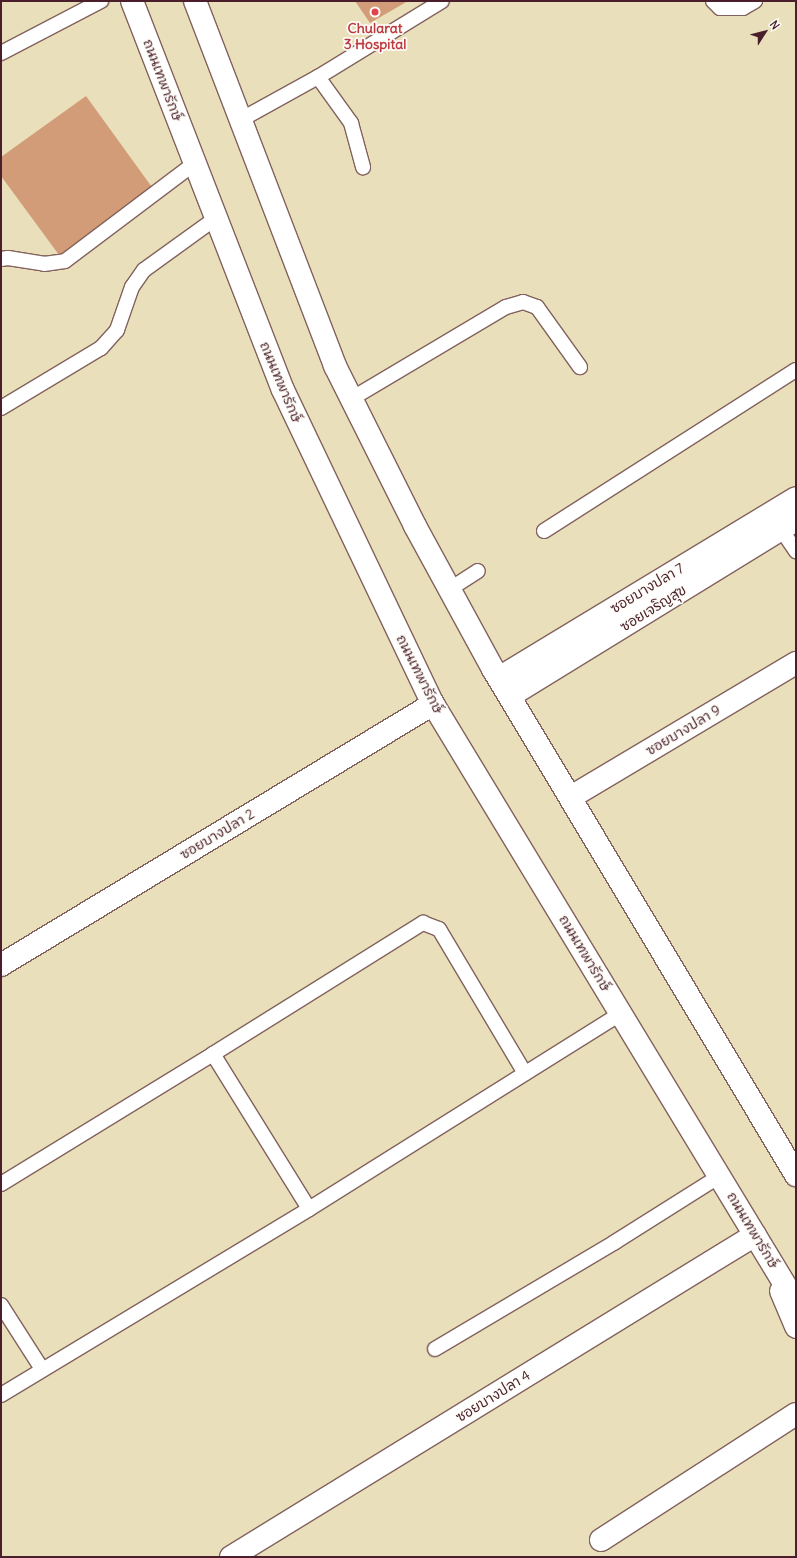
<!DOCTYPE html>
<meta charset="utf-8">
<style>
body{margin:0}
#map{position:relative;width:797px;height:1558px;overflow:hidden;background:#eadfbb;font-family:Delius,"Playpen Sans Thai",sans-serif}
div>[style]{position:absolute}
.building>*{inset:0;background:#d19c77}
.roads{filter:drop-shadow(1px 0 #82625d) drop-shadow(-1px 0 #82625d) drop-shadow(0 1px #82625d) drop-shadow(0 -1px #82625d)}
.service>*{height:14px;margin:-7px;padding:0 7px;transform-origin:7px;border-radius:7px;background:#fff}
.minor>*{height:22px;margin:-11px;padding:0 11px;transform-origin:11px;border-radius:11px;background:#fff}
.tertiary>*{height:22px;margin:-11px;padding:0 11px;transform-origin:11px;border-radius:11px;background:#fff}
.primary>*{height:22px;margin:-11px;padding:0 11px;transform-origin:11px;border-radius:11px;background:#fff}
.dots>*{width:11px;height:11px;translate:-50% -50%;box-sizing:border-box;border:2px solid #fdfcf7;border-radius:50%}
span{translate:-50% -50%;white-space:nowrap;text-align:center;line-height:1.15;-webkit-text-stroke:3.5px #fdfcf7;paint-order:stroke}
.health-label{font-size:14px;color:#be3a42;font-weight:700}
.street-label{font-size:14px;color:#4a1f2b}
.frame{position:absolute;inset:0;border:2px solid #4a1f2b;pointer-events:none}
.north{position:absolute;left:745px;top:12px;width:40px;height:40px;-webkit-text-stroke:3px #fdfcf7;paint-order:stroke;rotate:54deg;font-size:11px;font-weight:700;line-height:16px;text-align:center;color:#4a1f2b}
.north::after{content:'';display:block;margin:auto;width:14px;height:18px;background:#4a1f2b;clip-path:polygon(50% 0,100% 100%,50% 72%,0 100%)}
</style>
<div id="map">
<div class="building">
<div style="clip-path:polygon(355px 1px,408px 1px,370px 23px)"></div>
<div style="clip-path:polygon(86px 96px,154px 190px,62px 259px,1px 176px,1px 157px)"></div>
</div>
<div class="roads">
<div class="service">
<div style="left:713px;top:1px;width:10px;rotate:45deg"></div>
<div style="left:720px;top:8px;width:23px"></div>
<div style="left:743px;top:8px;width:14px;rotate:-30deg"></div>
<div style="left:1px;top:53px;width:113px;rotate:-27.5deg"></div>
<div style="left:318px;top:77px;width:57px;rotate:54.3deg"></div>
<div style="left:351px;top:123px;width:46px;rotate:74.7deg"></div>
<div style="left:242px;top:119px;width:87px;rotate:-28.9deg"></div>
<div style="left:318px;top:77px;width:145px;rotate:-31.5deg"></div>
<div style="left:1px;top:259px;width:7px;rotate:-8deg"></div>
<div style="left:8px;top:258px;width:36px;rotate:9deg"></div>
<div style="left:44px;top:264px;width:21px;rotate:-8deg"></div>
<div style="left:65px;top:261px;width:163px;rotate:-37deg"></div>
<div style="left:351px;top:399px;width:180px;rotate:-30.7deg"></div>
<div style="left:506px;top:307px;width:18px;rotate:-16deg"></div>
<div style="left:523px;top:302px;width:15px;rotate:20deg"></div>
<div style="left:537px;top:307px;width:74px;rotate:54.4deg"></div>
<div style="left:1px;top:408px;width:117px;rotate:-31deg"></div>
<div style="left:101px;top:348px;width:24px;rotate:-48deg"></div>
<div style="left:117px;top:330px;width:46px;rotate:-70.8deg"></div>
<div style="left:132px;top:287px;width:21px;rotate:-55deg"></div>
<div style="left:144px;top:270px;width:89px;rotate:-35.8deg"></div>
<div style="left:781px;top:529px;width:27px;rotate:56deg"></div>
<div style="left:544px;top:531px;width:299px;rotate:-32.6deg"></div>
<div style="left:450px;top:589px;width:33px;rotate:-33deg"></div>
<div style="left:213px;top:1054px;width:248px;rotate:-32deg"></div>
<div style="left:423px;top:923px;width:17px;rotate:21deg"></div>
<div style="left:439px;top:929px;width:168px;rotate:59.2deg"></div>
<div style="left:1px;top:1184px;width:249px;rotate:-31.5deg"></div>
<div style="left:213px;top:1054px;width:182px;rotate:58.2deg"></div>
<div style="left:309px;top:1209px;width:368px;rotate:-32.1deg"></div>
<div style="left:1px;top:1305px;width:76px;rotate:57.4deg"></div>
<div style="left:435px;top:1349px;width:209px;rotate:-30.7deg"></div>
<div style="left:615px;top:1242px;width:124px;rotate:-32.2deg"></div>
<div style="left:1px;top:1395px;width:360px;rotate:-31.1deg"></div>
</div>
<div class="minor">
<div style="left:499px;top:678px;width:347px;rotate:-31.2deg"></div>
<div style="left:510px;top:696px;width:336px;rotate:-31.6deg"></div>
<div style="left:571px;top:797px;width:262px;rotate:-30.8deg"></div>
<div style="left:601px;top:1540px;width:232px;rotate:-32.9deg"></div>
<div style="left:231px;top:1557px;width:615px;rotate:-31.57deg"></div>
</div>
<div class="tertiary">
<div style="left:1px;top:965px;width:505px;rotate:-31.14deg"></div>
</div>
<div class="primary">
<div style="left:132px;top:1px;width:417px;rotate:68.8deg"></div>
<div style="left:283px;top:390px;width:348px;rotate:64.5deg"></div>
<div style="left:433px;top:704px;width:700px;rotate:58.78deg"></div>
<div style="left:195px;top:1px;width:391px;rotate:69deg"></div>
<div style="left:335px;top:366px;width:179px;rotate:63.4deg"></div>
<div style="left:415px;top:526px;width:163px;rotate:61.4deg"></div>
<div style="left:493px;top:669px;width:590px;rotate:59.09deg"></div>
<div style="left:781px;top:1291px;width:39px;rotate:67deg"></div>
</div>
</div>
<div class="dots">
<div style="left:375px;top:12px;background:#e0444e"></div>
</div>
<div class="health-label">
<span style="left:375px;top:36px">Chularat<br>3 Hospital</span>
</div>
<div class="street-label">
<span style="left:163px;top:80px;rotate:69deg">ถนนเทพารักษ์</span>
<span style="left:281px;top:382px;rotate:67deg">ถนนเทพารักษ์</span>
<span style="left:647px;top:588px;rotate:-31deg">ซอยบางปลา 7</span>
<span style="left:653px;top:608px;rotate:-32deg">ซอยเจริญสุข</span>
<span style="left:420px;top:674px;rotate:63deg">ถนนเทพารักษ์</span>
<span style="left:683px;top:730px;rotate:-31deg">ซอยบางปลา 9</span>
<span style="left:217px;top:834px;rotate:-31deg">ซอยบางปลา 2</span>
<span style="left:585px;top:953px;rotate:59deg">ถนนเทพารักษ์</span>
<span style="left:753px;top:1230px;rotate:59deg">ถนนเทพารักษ์</span>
<span style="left:493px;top:1396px;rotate:-32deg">ซอยบางปลา 4</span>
</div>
<div class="frame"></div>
<div class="north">N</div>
</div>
